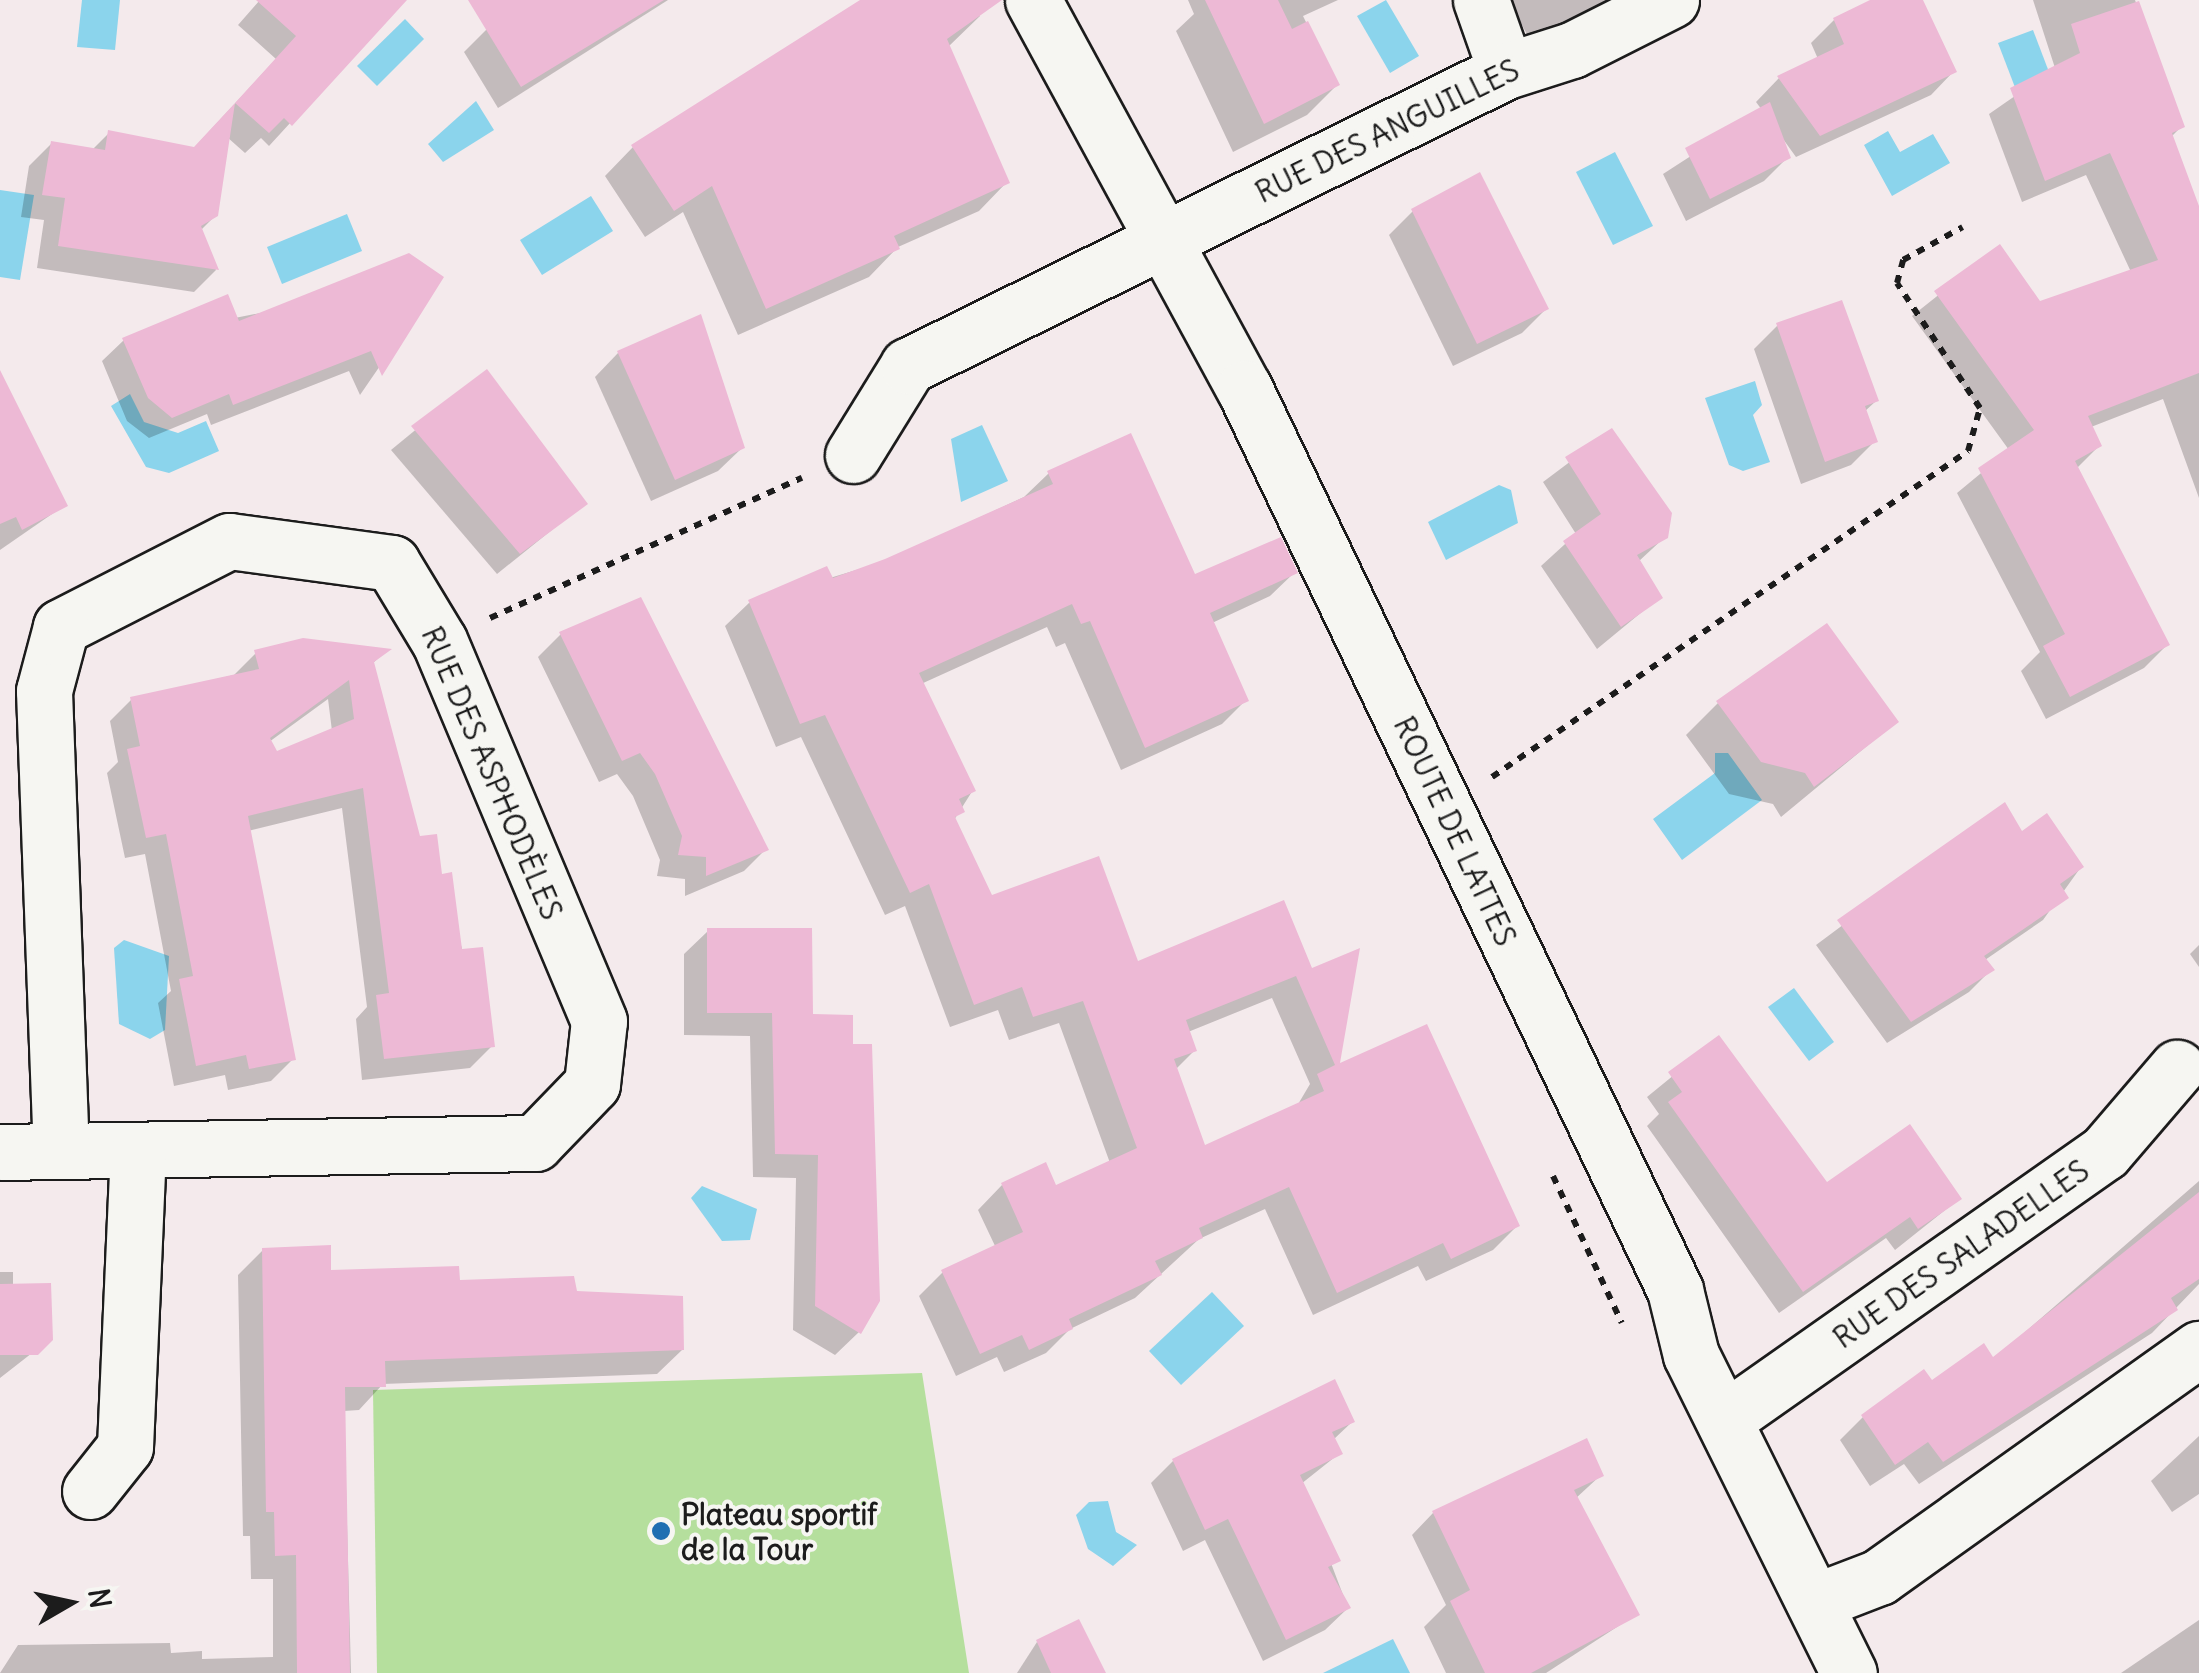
<!DOCTYPE html>
<meta charset="utf-8">
<style>
body{margin:0}
#map{position:relative;width:2199px;height:1673px;overflow:hidden;background:#f4eaec;font-family:Delius,sans-serif}
div>[style]{position:absolute}
.green>*{inset:0;background:#b5df9d}
.water>*{inset:0;background:#8bd4ec}
.shadow>*{inset:0;background:#0003}
.building>*{inset:0;background:#edb9d5}
.path>*{height:6px;margin-top:-3px;transform-origin:0;background:repeating-linear-gradient(90deg,#1c1c1c 0 8px,transparent 0 16px)}
.roads{filter:drop-shadow(2px 0 #1c1c1c) drop-shadow(-2px 0 #1c1c1c) drop-shadow(0 2px #1c1c1c) drop-shadow(0 -2px #1c1c1c)}
.minor>*{height:55px;margin:-27.5px;padding:0 27.5px;transform-origin:27.5px;border-radius:27.5px;background:#f6f6f2}
.dots>*{width:28px;height:28px;translate:-50% -50%;box-sizing:border-box;border:5px solid #f6f6f2;border-radius:50%}
span{translate:-50% -50%;white-space:nowrap;text-align:center;line-height:1.15;-webkit-text-stroke:8px #f6f6f2;paint-order:stroke}
.street-label{font-size:30px;color:#1c1c1c}
.poi-label{font-size:30px;color:#1c1c1c;font-weight:700}
.left{translate:0 -50%;text-align:left}
.north{position:absolute;left:20px;top:1553px;width:100px;height:100px;-webkit-text-stroke:8px #f6f6f2;paint-order:stroke;rotate:81deg;font-size:28px;font-weight:700;line-height:40px;text-align:center;color:#1c1c1c}
.north::after{content:'';display:block;margin:auto;width:35px;height:45px;background:#1c1c1c;clip-path:polygon(50% 0,100% 100%,50% 72%,0 100%)}
</style>
<div id="map">
<div class="green">
<div style="clip-path:polygon(922px 1373px,969px 1673px,377px 1673px,373px 1390px)"></div>
</div>
<div class="water">
<div style="clip-path:polygon(82px 0,120px 0,115px 50px,77px 47px)"></div>
<div style="clip-path:polygon(1386px 0,1419px 56px,1390px 73px,1357px 16px)"></div>
<div style="clip-path:polygon(405px 19px,424px 39px,377px 86px,357px 66px)"></div>
<div style="clip-path:polygon(2033px 30px,2057px 93px,2021px 103px,1998px 43px)"></div>
<div style="clip-path:polygon(476px 101px,494px 130px,443px 162px,428px 144px)"></div>
<div style="clip-path:polygon(1888px 131px,1900px 152px,1933px 134px,1950px 163px,1892px 196px,1864px 145px)"></div>
<div style="clip-path:polygon(1615px 152px,1653px 226px,1613px 245px,1576px 172px)"></div>
<div style="clip-path:polygon(0 190px,34px 195px,20px 280px,0 277px)"></div>
<div style="clip-path:polygon(591px 196px,613px 231px,542px 275px,520px 240px)"></div>
<div style="clip-path:polygon(347px 214px,362px 251px,282px 284px,267px 247px)"></div>
<div style="clip-path:polygon(1755px 381px,1762px 405px,1753px 415px,1770px 462px,1743px 471px,1729px 465px,1705px 398px)"></div>
<div style="clip-path:polygon(130px 394px,144px 422px,178px 433px,206px 421px,219px 451px,169px 473px,146px 467px,111px 406px)"></div>
<div style="clip-path:polygon(982px 425px,1008px 481px,961px 502px,951px 439px)"></div>
<div style="clip-path:polygon(1499px 485px,1511px 490px,1518px 523px,1446px 560px,1428px 522px)"></div>
<div style="clip-path:polygon(1715px 753px,1728px 753px,1762px 800px,1682px 860px,1653px 819px,1715px 773px)"></div>
<div style="clip-path:polygon(124px 940px,169px 956px,165px 1030px,150px 1039px,119px 1024px,114px 948px)"></div>
<div style="clip-path:polygon(1794px 988px,1834px 1042px,1809px 1061px,1768px 1007px)"></div>
<div style="clip-path:polygon(702px 1186px,757px 1209px,750px 1240px,722px 1241px,691px 1198px)"></div>
<div style="clip-path:polygon(1212px 1292px,1244px 1326px,1181px 1385px,1149px 1351px)"></div>
<div style="clip-path:polygon(1108px 1501px,1116px 1532px,1137px 1545px,1113px 1566px,1088px 1549px,1076px 1515px,1089px 1502px)"></div>
<div style="clip-path:polygon(1393px 1639px,1410px 1673px,1323px 1673px)"></div>
</div>
<div class="shadow">
<div style="clip-path:polygon(260px 0,403px 0,269px 146px,261px 138px,245px 153px,227px 137px,216px 215px,200px 231px,216px 270px,194px 292px,37px 268px,44px 220px,21px 217px,29px 166px,52px 143px,92px 150px,109px 133px,193px 149px,276px 59px,238px 25px)"></div>
<div style="clip-path:polygon(516px 0,668px 0,498px 108px,464px 52px)"></div>
<div style="clip-path:polygon(866px 0,971px 0,980px 16px,948px 47px,1007px 182px,979px 211px,898px 247px,869px 277px,738px 335px,683px 212px,645px 237px,605px 176px,633px 147px)"></div>
<div style="clip-path:polygon(1188px 0,1338px 0,1303px 16px,1337px 85px,1307px 115px,1233px 152px,1176px 31px,1194px 14px)"></div>
<div style="clip-path:polygon(1509px 0,1633px 0,1535px 50px)"></div>
<div style="clip-path:polygon(1876px 0,1920px 0,1954px 71px,1931px 95px,1796px 157px,1783px 139px,1788px 157px,1764px 181px,1686px 221px,1663px 174px,1762px 110px,1756px 102px,1779px 78px,1818px 59px,1811px 43px,1834px 20px)"></div>
<div style="clip-path:polygon(2033px 0,2135px 0,2182px 126px,2171px 137px,2199px 223px,2199px 498px,2163px 399px,2091px 427px,2099px 446px,2076px 469px,2167px 645px,2144px 668px,2046px 719px,2021px 671px,2040px 652px,1957px 493px,2009px 450px,1912px 316px,1999px 247px,2039px 304px,2131px 272px,2086px 175px,2022px 202px,1989px 114px,2055px 68px)"></div>
<div style="clip-path:polygon(1413px 211px,1546px 309px,1522px 333px,1453px 366px,1389px 235px)"></div>
<div style="clip-path:polygon(441px 277px,360px 395px,349px 371px,211px 425px,207px 414px,149px 438px,127px 421px,102px 361px,124px 340px)"></div>
<div style="clip-path:polygon(700px 317px,742px 448px,718px 471px,651px 501px,595px 377px,618px 353px)"></div>
<div style="clip-path:polygon(1778px 325px,1876px 401px,1864px 412px,1875px 441px,1851px 465px,1801px 484px,1754px 349px)"></div>
<div style="clip-path:polygon(486px 372px,584px 504px,497px 574px,391px 450px)"></div>
<div style="clip-path:polygon(0 415px,65px 505px,0 550px)"></div>
<div style="clip-path:polygon(1611px 431px,1666px 536px,1638px 562px,1660px 597px,1597px 649px,1541px 566px,1576px 534px,1543px 482px)"></div>
<div style="clip-path:polygon(evenodd,1049px 473px,1193px 578px,1295px 572px,1270px 596px,1212px 623px,1246px 700px,1222px 724px,1121px 770px,1065px 643px,1056px 647px,1047px 627px,921px 684px,973px 790px,954px 820px,990px 898px,1136px 964px,1283px 903px,1337px 1067px,1517px 1226px,1493px 1250px,1426px 1281px,1418px 1266px,1313px 1315px,1265px 1209px,1199px 1239px,1135px 1298px,1070px 1329px,1046px 1353px,1004px 1372px,997px 1357px,956px 1376px,919px 1296px,943px 1272px,996px 1248px,978px 1210px,1002px 1185px,1055px 1189px,1110px 1163px,1059px 1023px,1009px 1040px,998px 1010px,950px 1027px,905px 906px,885px 915px,801px 737px,776px 747px,725px 626px,750px 602px,886px 561px,1024px 497px,1049px 473px,1272px 998px,1310px 1084px,1297px 1106px,1203px 1149px,1175px 1070px,1194px 1051px,1188px 1032px,1272px 998px)"></div>
<div style="clip-path:polygon(561px 634px,766px 849px,744px 871px,685px 896px,685px 879px,657px 876px,660px 860px,633px 796px,617px 774px,599px 782px,538px 657px)"></div>
<div style="clip-path:polygon(evenodd,386px 651px,372px 664px,418px 838px,440px 877px,492px 1046px,470px 1068px,362px 1080px,356px 1019px,367px 1007px,342px 808px,248px 831px,293px 1059px,271px 1081px,228px 1090px,225px 1075px,174px 1086px,158px 1003px,171px 991px,145px 854px,125px 858px,107px 773px,118px 762px,110px 721px,132px 699px,234px 675px,256px 653px,386px 651px,328px 699px,332px 731px,276px 755px,269px 742px,328px 699px)"></div>
<div style="clip-path:polygon(1718px 703px,1896px 722px,1781px 817px,1773px 804px,1729px 794px,1686px 735px)"></div>
<div style="clip-path:polygon(2004px 805px,2021px 834px,2081px 867px,2043px 920px,1985px 960px,1992px 969px,1969px 992px,1887px 1043px,1816px 945px)"></div>
<div style="clip-path:polygon(708px 931px,810px 1017px,859px 1332px,835px 1355px,793px 1330px,796px 1178px,753px 1177px,750px 1036px,684px 1035px,684px 954px)"></div>
<div style="clip-path:polygon(2199px 945px,2199px 967px,2190px 954px)"></div>
<div style="clip-path:polygon(1718px 1039px,1826px 1186px,1959px 1199px,1895px 1250px,1886px 1238px,1779px 1313px,1647px 1126px,1659px 1114px,1647px 1097px)"></div>
<div style="clip-path:polygon(2199px 1181px,2199px 1284px,2152px 1333px,1919px 1484px,1904px 1464px,1870px 1486px,1840px 1440px,1863px 1417px,1993px 1360px)"></div>
<div style="clip-path:polygon(263px 1250px,329px 1272px,574px 1293px,682px 1350px,657px 1374px,383px 1384px,359px 1410px,344px 1411px,351px 1673px,0 1673px,18px 1645px,170px 1643px,171px 1653px,202px 1651px,202px 1659px,273px 1657px,273px 1579px,251px 1579px,250px 1536px,243px 1536px,238px 1275px)"></div>
<div style="clip-path:polygon(0 1272px,13px 1272px,13px 1286px,50px 1339px,0 1378px)"></div>
<div style="clip-path:polygon(1352px 1422px,1333px 1440px,1340px 1453px,1301px 1484px,1348px 1608px,1325px 1630px,1263px 1661px,1205px 1540px,1183px 1551px,1151px 1483px,1173px 1461px)"></div>
<div style="clip-path:polygon(2199px 1436px,2199px 1494px,2172px 1512px,2151px 1481px)"></div>
<div style="clip-path:polygon(1601px 1475px,1575px 1499px,1637px 1614px,1546px 1673px,1446px 1673px,1424px 1627px,1446px 1605px,1412px 1535px,1433px 1513px)"></div>
<div style="clip-path:polygon(2199px 1620px,2199px 1673px,2121px 1673px)"></div>
<div style="clip-path:polygon(1037px 1642px,1103px 1673px,1017px 1673px)"></div>
</div>
<div class="building">
<div style="clip-path:polygon(256px 0,407px 0,292px 126px,284px 118px,269px 133px,235px 103px,296px 36px)"></div>
<div style="clip-path:polygon(468px 0,664px 0,521px 87px)"></div>
<div style="clip-path:polygon(860px 0,1002px 0,947px 39px,1010px 183px,894px 236px,900px 249px,766px 309px,712px 186px,674px 211px,631px 145px)"></div>
<div style="clip-path:polygon(1205px 0,1278px 0,1292px 29px,1308px 21px,1340px 85px,1264px 124px)"></div>
<div style="clip-path:polygon(1870px 0,1923px 0,1957px 72px,1820px 136px,1777px 76px,1844px 44px,1833px 18px)"></div>
<div style="clip-path:polygon(2139px 1px,2185px 127px,2172px 133px,2199px 206px,2199px 373px,2088px 416px,2102px 446px,2075px 461px,2170px 645px,2070px 697px,2043px 646px,2065px 634px,1978px 468px,2034px 430px,1934px 291px,2000px 244px,2040px 301px,2158px 260px,2110px 153px,2045px 181px,2010px 88px,2080px 53px,2071px 24px)"></div>
<div style="clip-path:polygon(1770px 102px,1791px 158px,1710px 199px,1685px 148px)"></div>
<div style="clip-path:polygon(235px 103px,218px 216px,201px 226px,219px 270px,58px 246px,65px 198px,42px 195px,51px 141px,105px 150px,108px 130px,194px 147px)"></div>
<div style="clip-path:polygon(1480px 172px,1549px 309px,1477px 344px,1411px 209px)"></div>
<div style="clip-path:polygon(409px 253px,444px 277px,382px 376px,371px 351px,233px 405px,229px 394px,172px 418px,148px 398px,122px 338px,228px 294px,239px 321px)"></div>
<div style="clip-path:polygon(1842px 300px,1879px 401px,1865px 406px,1878px 442px,1825px 462px,1776px 323px)"></div>
<div style="clip-path:polygon(701px 314px,745px 448px,675px 480px,617px 351px)"></div>
<div style="clip-path:polygon(487px 369px,588px 504px,520px 554px,411px 426px)"></div>
<div style="clip-path:polygon(0 370px,68px 506px,22px 530px,16px 517px,0 524px)"></div>
<div style="clip-path:polygon(1612px 428px,1672px 513px,1668px 538px,1637px 555px,1663px 598px,1621px 627px,1563px 541px,1601px 514px,1565px 457px)"></div>
<div style="clip-path:polygon(evenodd,1131px 433px,1195px 574px,1281px 537px,1298px 573px,1210px 613px,1249px 701px,1145px 748px,1090px 621px,1081px 624px,1072px 604px,919px 673px,976px 791px,959px 799px,965px 812px,955px 817px,992px 895px,1099px 856px,1138px 961px,1284px 900px,1312px 968px,1360px 948px,1340px 1063px,1427px 1024px,1520px 1226px,1451px 1259px,1443px 1243px,1337px 1293px,1289px 1187px,1199px 1228px,1203px 1238px,1155px 1261px,1162px 1275px,1069px 1319px,1073px 1329px,1029px 1350px,1022px 1335px,980px 1354px,941px 1270px,1023px 1232px,1001px 1183px,1046px 1162px,1056px 1185px,1137px 1148px,1083px 1001px,1033px 1017px,1022px 987px,974px 1005px,929px 884px,910px 893px,825px 715px,800px 724px,748px 600px,827px 566px,833px 578px,885px 559px,1053px 484px,1047px 471px,1131px 433px,1296px 976px,1335px 1065px,1317px 1074px,1324px 1091px,1205px 1145px,1174px 1059px,1197px 1051px,1186px 1020px,1296px 976px)"></div>
<div style="clip-path:polygon(641px 597px,769px 850px,706px 876px,706px 857px,678px 855px,682px 836px,655px 774px,640px 753px,622px 761px,559px 632px)"></div>
<div style="clip-path:polygon(1827px 623px,1899px 722px,1814px 787px,1805px 773px,1761px 762px,1716px 701px)"></div>
<div style="clip-path:polygon(evenodd,303px 638px,392px 649px,374px 662px,420px 836px,437px 834px,442px 874px,452px 872px,462px 949px,483px 947px,495px 1047px,384px 1059px,376px 995px,389px 993px,363px 788px,248px 816px,296px 1060px,249px 1069px,246px 1055px,196px 1066px,179px 979px,193px 976px,166px 834px,146px 838px,127px 749px,140px 746px,130px 697px,259px 669px,254px 650px,303px 638px,349px 680px,354px 719px,277px 751px,270px 738px,349px 680px)"></div>
<div style="clip-path:polygon(2005px 802px,2022px 831px,2047px 813px,2084px 867px,2060px 884px,2069px 898px,1984px 956px,1995px 970px,1911px 1022px,1837px 920px)"></div>
<div style="clip-path:polygon(707px 928px,812px 928px,813px 1014px,853px 1015px,853px 1044px,872px 1044px,880px 1301px,861px 1334px,815px 1306px,818px 1155px,775px 1154px,772px 1013px,707px 1013px)"></div>
<div style="clip-path:polygon(1719px 1035px,1827px 1182px,1910px 1124px,1962px 1199px,1918px 1229px,1910px 1217px,1803px 1292px,1668px 1102px,1682px 1092px,1668px 1072px)"></div>
<div style="clip-path:polygon(2199px 1192px,2199px 1279px,2171px 1298px,2178px 1310px,1943px 1462px,1928px 1442px,1895px 1465px,1861px 1415px,1924px 1369px,1932px 1380px,1984px 1343px,1993px 1357px)"></div>
<div style="clip-path:polygon(331px 1245px,331px 1270px,459px 1266px,460px 1280px,574px 1276px,577px 1291px,683px 1296px,684px 1350px,385px 1361px,386px 1387px,345px 1387px,350px 1673px,297px 1673px,296px 1555px,275px 1556px,274px 1512px,266px 1512px,262px 1248px)"></div>
<div style="clip-path:polygon(51px 1283px,53px 1340px,38px 1355px,0 1355px,0 1284px)"></div>
<div style="clip-path:polygon(1335px 1379px,1355px 1422px,1332px 1432px,1343px 1454px,1300px 1475px,1341px 1561px,1328px 1567px,1351px 1608px,1286px 1640px,1228px 1519px,1205px 1530px,1172px 1459px)"></div>
<div style="clip-path:polygon(1587px 1438px,1604px 1476px,1574px 1490px,1640px 1615px,1531px 1673px,1485px 1673px,1450px 1601px,1470px 1590px,1432px 1511px)"></div>
<div style="clip-path:polygon(1079px 1619px,1106px 1673px,1051px 1673px,1036px 1640px)"></div>
</div>
<div class="path">
<div style="left:490px;top:618px;width:342px;rotate:-24.2deg"></div>
<div style="left:1492px;top:777px;width:577px;rotate:-34.41deg"></div>
<div style="left:1968px;top:451px;width:45px;rotate:-74.4deg"></div>
<div style="left:1980px;top:408px;width:150px;rotate:-123.6deg"></div>
<div style="left:1897px;top:283px;width:24px;rotate:-75deg"></div>
<div style="left:1903px;top:260px;width:68px;rotate:-28.8deg"></div>
<div style="left:1553px;top:1176px;width:162px;rotate:64.9deg"></div>
</div>
<div class="roads">
<div class="minor">
<div style="left:1033px;top:0;width:442px;rotate:61.5deg"></div>
<div style="left:1244px;top:388px;width:1000px;rotate:64.46deg"></div>
<div style="left:1675px;top:1290px;width:67px;rotate:76.2deg"></div>
<div style="left:1691px;top:1355px;width:355px;rotate:63.6deg"></div>
<div style="left:1481px;top:0;width:75px;rotate:70.6deg"></div>
<div style="left:853px;top:455px;width:105px;rotate:-58.3deg"></div>
<div style="left:908px;top:366px;width:667px;rotate:-26.26deg"></div>
<div style="left:1506px;top:71px;width:69px;rotate:-17.7deg"></div>
<div style="left:1572px;top:50px;width:111px;rotate:-26.8deg"></div>
<div style="left:0;top:1152px;width:535px;rotate:-0.96deg"></div>
<div style="left:535px;top:1143px;width:82px;rotate:-46deg"></div>
<div style="left:592px;top:1084px;width:63px;rotate:-83.7deg"></div>
<div style="left:599px;top:1021px;width:412px;rotate:-112.8deg"></div>
<div style="left:439px;top:641px;width:91px;rotate:-121.1deg"></div>
<div style="left:392px;top:563px;width:164px;rotate:-172.3deg"></div>
<div style="left:229px;top:541px;width:189px;rotate:152.9deg"></div>
<div style="left:61px;top:627px;width:66px;rotate:104.9deg"></div>
<div style="left:44px;top:691px;width:459px;rotate:87.9deg"></div>
<div style="left:1725px;top:1419px;width:464px;rotate:-35.1deg"></div>
<div style="left:2105px;top:1152px;width:111px;rotate:-49.4deg"></div>
<div style="left:90px;top:1491px;width:56px;rotate:-51.5deg"></div>
<div style="left:125px;top:1447px;width:295px;rotate:-87.5deg"></div>
<div style="left:1814px;top:1602px;width:70px;rotate:-21deg"></div>
<div style="left:1879px;top:1577px;width:393px;rotate:-35.5deg"></div>
</div>
</div>
<div class="dots">
<div style="left:661px;top:1531px;background:#1f6fb2"></div>
</div>
<div class="street-label">
<span style="left:1387px;top:131px;rotate:-26deg">RUE DES ANGUILLES</span>
<span style="left:492px;top:773px;rotate:67deg">RUE DES ASPHODÈLES</span>
<span style="left:1455px;top:831px;rotate:65deg">ROUTE DE LATTES</span>
<span style="left:1961px;top:1254px;rotate:-35deg">RUE DES SALADELLES</span>
</div>
<div class="poi-label">
<span class="left" style="left:681px;top:1531px">Plateau sportif<br>de la Tour</span>
</div>
<div class="north">N</div>
</div>
